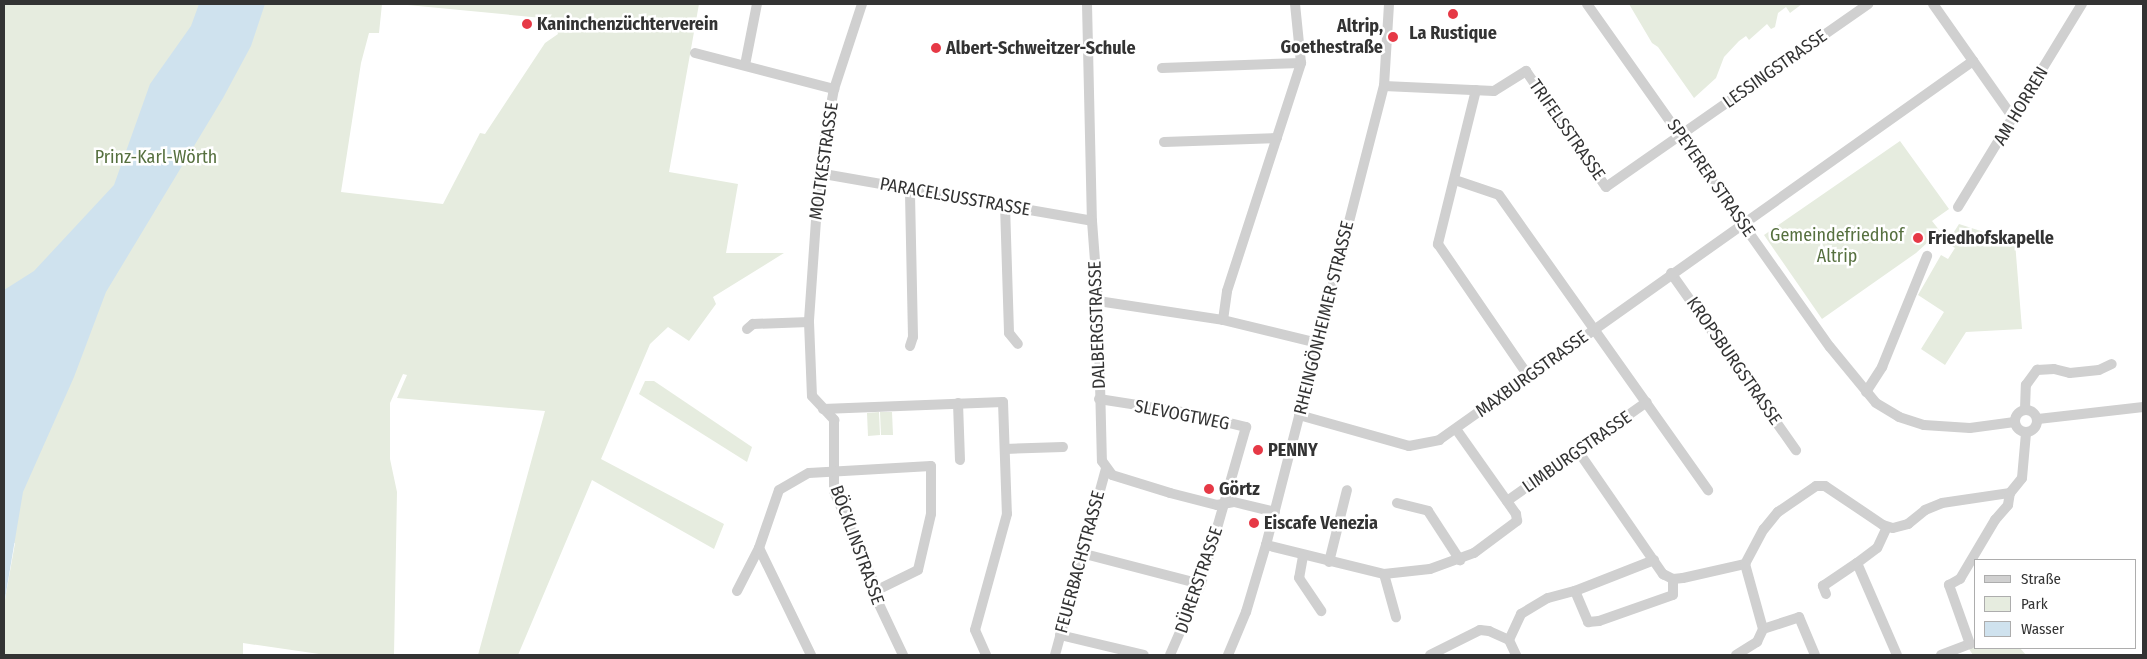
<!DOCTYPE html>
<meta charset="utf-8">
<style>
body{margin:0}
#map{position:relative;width:2147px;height:659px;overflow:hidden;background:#fff;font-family:"Fira Sans Condensed",sans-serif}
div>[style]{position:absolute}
.green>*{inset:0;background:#e6ecdf}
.water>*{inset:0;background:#cfe2ee}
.minor>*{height:10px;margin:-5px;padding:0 5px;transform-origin:5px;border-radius:5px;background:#d0d0d0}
.minor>.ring{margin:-5px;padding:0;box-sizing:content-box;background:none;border:10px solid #d0d0d0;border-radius:50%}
.dots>*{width:14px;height:14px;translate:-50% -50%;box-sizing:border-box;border:2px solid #fff;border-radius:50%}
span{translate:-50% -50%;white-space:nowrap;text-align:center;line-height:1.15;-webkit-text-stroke:5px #fff;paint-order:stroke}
.poi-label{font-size:18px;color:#333;font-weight:700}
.left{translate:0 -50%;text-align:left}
.right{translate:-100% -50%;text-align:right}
.street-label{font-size:18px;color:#333}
.park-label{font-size:18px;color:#56703f}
.frame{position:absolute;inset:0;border:5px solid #333;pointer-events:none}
.legend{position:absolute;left:1974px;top:559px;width:162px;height:90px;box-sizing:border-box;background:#fff;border:1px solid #adadad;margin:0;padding:6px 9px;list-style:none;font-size:15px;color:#333}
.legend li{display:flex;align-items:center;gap:10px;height:25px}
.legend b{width:25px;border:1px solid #adadad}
</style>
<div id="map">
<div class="green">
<div style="clip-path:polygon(4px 4px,382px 4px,379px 33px,369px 33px,361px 63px,341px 192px,443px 204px,480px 133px,485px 134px,545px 43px,558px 34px,553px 19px,397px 4px,699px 4px,669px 172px,738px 184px,726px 253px,784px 253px,713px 297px,716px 304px,689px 341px,668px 327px,650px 344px,601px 459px,724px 524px,714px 549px,592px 480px,518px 655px,478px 655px,545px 411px,397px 398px,407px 375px,403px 374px,390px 403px,390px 459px,397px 492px,394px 655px,326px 655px,243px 643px,243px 655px,4px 655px,4px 605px,15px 543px,4px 545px)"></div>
<div style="clip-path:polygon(1629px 4px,1802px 4px,1790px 13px,1786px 7px,1778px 13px,1775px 27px,1771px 29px,1767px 24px,1749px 40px,1746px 36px,1739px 41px,1724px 57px,1716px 78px,1694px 98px,1658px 47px,1652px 43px)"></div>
<div style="clip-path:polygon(1900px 141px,1949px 209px,1932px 221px,1940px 231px,1916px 253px,1822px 319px,1764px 235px)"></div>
<div style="clip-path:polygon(1959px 224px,2015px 242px,2022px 329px,1966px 332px,1945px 365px,1921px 349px,1944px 312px,1918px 295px,1941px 255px,1948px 259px,1955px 248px,1947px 243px)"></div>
<div style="clip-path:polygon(645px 381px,654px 381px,752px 447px,747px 462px,639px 394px)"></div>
<div style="clip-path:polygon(879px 412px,880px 435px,868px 436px,867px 413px)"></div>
<div style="clip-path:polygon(880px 412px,892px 412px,893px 435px,881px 435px)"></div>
<div style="clip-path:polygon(1976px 639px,1976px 648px,2020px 648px,2026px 655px,1973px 655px,1969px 649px)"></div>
</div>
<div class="water">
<div style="clip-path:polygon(199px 4px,265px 4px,251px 46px,223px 98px,106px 292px,74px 377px,23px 492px,4px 605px,4px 290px,34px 271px,114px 185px,150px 84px,191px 26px)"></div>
</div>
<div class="minor">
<div style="left:862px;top:4px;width:89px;rotate:108.2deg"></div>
<div style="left:834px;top:89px;width:75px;rotate:100.7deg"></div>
<div style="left:820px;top:163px;width:159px;rotate:94deg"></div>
<div style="left:809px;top:322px;width:74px;rotate:87.7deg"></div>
<div style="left:812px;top:396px;width:33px;rotate:47deg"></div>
<div style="left:834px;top:420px;width:71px;rotate:90deg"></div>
<div style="left:834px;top:491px;width:108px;rotate:66.5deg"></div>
<div style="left:877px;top:590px;width:10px;rotate:90deg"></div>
<div style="left:877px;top:600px;width:61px;rotate:64.7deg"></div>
<div style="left:1087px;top:4px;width:217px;rotate:88.7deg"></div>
<div style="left:1092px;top:221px;width:80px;rotate:85.7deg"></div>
<div style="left:1098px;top:301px;width:160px;rotate:88.6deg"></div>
<div style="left:1102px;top:461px;width:17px;rotate:54deg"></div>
<div style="left:1112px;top:475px;width:61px;rotate:17.2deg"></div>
<div style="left:1170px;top:493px;width:49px;rotate:14.3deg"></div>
<div style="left:1217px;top:505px;width:17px;rotate:-10deg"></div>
<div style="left:1234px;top:502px;width:42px;rotate:13.7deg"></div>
<div style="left:1587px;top:4px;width:420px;rotate:54.7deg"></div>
<div style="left:1830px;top:347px;width:72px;rotate:50.6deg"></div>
<div style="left:1876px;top:403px;width:27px;rotate:31deg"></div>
<div style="left:1899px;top:417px;width:26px;rotate:18deg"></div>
<div style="left:1924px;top:425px;width:46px;rotate:3.7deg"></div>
<div style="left:1970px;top:428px;width:45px;rotate:-7.6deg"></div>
<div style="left:1933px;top:4px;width:139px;rotate:54.9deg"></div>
<div style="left:695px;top:53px;width:144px;rotate:14.5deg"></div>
<div style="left:745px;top:65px;width:62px;rotate:-78.9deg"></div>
<div style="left:1162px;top:68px;width:139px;rotate:-2.1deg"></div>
<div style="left:1384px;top:86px;width:110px;rotate:2.6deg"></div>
<div style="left:1494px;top:91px;width:38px;rotate:-32deg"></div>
<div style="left:1526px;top:71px;width:141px;rotate:55.4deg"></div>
<div style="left:1606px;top:187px;width:320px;rotate:-34.9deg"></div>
<div style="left:1476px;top:90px;width:159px;rotate:103.9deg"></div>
<div style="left:1438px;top:244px;width:161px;rotate:55.6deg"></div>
<div style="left:1164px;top:142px;width:113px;rotate:-2deg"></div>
<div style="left:818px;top:173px;width:278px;rotate:9.9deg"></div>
<div style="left:1455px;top:180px;width:46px;rotate:18.8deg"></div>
<div style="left:1499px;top:195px;width:362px;rotate:54.7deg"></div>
<div style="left:1005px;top:205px;width:128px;rotate:88.2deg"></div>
<div style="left:1009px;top:333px;width:14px;rotate:51deg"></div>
<div style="left:1958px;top:207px;width:238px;rotate:-58.6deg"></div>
<div style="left:1671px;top:273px;width:217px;rotate:54.8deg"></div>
<div style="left:1098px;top:301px;width:126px;rotate:8.6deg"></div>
<div style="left:1223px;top:320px;width:98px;rotate:13.6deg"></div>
<div style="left:1223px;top:320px;width:29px;rotate:-82deg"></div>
<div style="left:1227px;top:291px;width:240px;rotate:-72deg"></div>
<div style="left:1301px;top:63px;width:59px;rotate:-95.8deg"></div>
<div style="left:747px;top:329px;width:8px;rotate:-40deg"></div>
<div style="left:753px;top:324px;width:56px;rotate:-2deg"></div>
<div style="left:910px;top:346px;width:9px;rotate:-72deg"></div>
<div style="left:913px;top:337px;width:147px;rotate:-91.2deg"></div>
<div style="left:1866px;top:392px;width:30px;rotate:-57deg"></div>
<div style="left:1882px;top:367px;width:120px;rotate:-67.9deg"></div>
<div style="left:1099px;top:399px;width:90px;rotate:8.9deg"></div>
<div style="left:1188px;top:413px;width:60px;rotate:13.6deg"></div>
<div style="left:1246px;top:427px;width:163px;rotate:106deg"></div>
<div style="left:1201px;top:584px;width:77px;rotate:113.6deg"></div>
<div style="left:958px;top:403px;width:57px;rotate:88deg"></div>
<div style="left:823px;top:409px;width:180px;rotate:-2.2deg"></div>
<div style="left:1003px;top:402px;width:112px;rotate:88deg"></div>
<div style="left:1007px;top:514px;width:120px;rotate:105.4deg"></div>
<div style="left:975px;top:630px;width:27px;rotate:66deg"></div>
<div style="left:2025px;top:409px;width:24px;rotate:-88deg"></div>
<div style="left:2026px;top:385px;width:19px;rotate:-54deg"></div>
<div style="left:2037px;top:370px;width:17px;rotate:-3deg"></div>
<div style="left:2054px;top:369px;width:16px;rotate:14deg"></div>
<div style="left:2070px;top:373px;width:29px;rotate:-6deg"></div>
<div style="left:2099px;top:370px;width:14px;rotate:-25deg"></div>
<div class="ring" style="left:2015px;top:410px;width:12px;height:12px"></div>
<div style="left:1299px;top:415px;width:114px;rotate:15.7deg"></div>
<div style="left:1409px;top:446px;width:31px;rotate:-11deg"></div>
<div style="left:1439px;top:440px;width:655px;rotate:-35.36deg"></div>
<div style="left:2038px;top:419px;width:106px;rotate:-6.5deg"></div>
<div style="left:1005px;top:449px;width:58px;rotate:-2deg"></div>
<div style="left:1578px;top:451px;width:150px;rotate:55.4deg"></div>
<div style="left:1663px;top:574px;width:11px;rotate:27deg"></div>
<div style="left:1673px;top:579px;width:10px;rotate:-6deg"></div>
<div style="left:1683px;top:578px;width:64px;rotate:-12.7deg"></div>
<div style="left:1507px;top:501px;width:171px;rotate:-35.3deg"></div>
<div style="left:1397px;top:503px;width:32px;rotate:14deg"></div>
<div style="left:1428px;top:511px;width:59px;rotate:56.9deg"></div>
<div style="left:1887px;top:527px;width:23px;rotate:115deg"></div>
<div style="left:1877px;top:548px;width:25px;rotate:143deg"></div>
<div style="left:1857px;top:563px;width:100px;rotate:66.5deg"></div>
<div style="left:1266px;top:545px;width:122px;rotate:13.8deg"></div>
<div style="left:1384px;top:574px;width:46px;rotate:-6.2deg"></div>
<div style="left:1430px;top:569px;width:47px;rotate:-20deg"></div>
<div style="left:1474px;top:553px;width:54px;rotate:-36.7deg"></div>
<div style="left:1517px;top:521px;width:7px;rotate:-98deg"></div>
<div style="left:1516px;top:514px;width:104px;rotate:-125.2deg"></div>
<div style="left:1081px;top:553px;width:124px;rotate:14.5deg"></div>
<div style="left:1303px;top:556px;width:22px;rotate:100deg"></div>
<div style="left:1299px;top:578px;width:40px;rotate:56deg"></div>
<div style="left:1329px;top:562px;width:74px;rotate:-76deg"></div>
<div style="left:1384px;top:574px;width:45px;rotate:74.4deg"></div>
<div style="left:737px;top:591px;width:48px;rotate:-62.9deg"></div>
<div style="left:1575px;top:591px;width:85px;rotate:-21.4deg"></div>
<div style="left:1826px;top:594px;width:9px;rotate:-111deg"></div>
<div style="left:1823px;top:586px;width:41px;rotate:-34.1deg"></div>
<div style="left:1763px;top:629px;width:38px;rotate:-18deg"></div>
<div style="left:1799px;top:617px;width:41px;rotate:67.2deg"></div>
<div style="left:1060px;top:635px;width:86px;rotate:13.4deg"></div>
<div style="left:1509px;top:640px;width:29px;rotate:-65deg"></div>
<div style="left:1521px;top:614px;width:31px;rotate:-31deg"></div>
<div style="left:1548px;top:598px;width:28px;rotate:-15deg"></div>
<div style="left:1575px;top:591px;width:34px;rotate:67deg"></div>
<div style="left:1588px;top:622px;width:11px;rotate:-5deg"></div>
<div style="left:1599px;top:621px;width:78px;rotate:-19.4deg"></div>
<div style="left:1673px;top:595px;width:16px;rotate:-90deg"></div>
<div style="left:811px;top:655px;width:119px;rotate:-115.9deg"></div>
<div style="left:759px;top:548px;width:61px;rotate:-71deg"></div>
<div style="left:779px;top:490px;width:34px;rotate:-30deg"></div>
<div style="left:809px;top:473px;width:122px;rotate:-3.3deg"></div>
<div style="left:931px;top:466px;width:48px;rotate:90deg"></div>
<div style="left:931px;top:514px;width:57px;rotate:103.1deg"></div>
<div style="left:918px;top:570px;width:46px;rotate:154deg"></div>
<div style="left:1055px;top:655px;width:194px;rotate:-74.7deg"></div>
<div style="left:1228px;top:655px;width:47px;rotate:-67.3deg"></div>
<div style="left:1246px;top:612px;width:70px;rotate:-73.4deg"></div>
<div style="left:1266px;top:545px;width:474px;rotate:-75.6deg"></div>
<div style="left:1384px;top:86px;width:82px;rotate:-86.5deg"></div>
<div style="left:1430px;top:655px;width:56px;rotate:-26.6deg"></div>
<div style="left:1480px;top:630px;width:9px;rotate:6deg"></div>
<div style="left:1489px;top:631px;width:22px;rotate:24deg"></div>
<div style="left:1509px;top:640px;width:17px;rotate:65deg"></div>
<div style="left:1736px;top:655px;width:25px;rotate:-32deg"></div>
<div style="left:1757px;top:642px;width:14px;rotate:-65deg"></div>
<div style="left:1763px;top:629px;width:67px;rotate:-105.5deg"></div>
<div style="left:1745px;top:564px;width:40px;rotate:-62deg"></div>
<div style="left:1764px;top:529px;width:22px;rotate:-51deg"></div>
<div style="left:1778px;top:512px;width:46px;rotate:-34.4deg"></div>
<div style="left:1816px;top:486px;width:9px"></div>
<div style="left:1825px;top:486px;width:70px;rotate:33.9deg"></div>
<div style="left:1883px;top:525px;width:10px;rotate:17deg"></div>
<div style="left:1893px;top:528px;width:16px;rotate:-15deg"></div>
<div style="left:1908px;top:524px;width:22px;rotate:-39deg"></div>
<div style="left:1925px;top:510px;width:18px;rotate:-22deg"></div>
<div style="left:1942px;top:503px;width:69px;rotate:-8.4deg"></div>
<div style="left:2010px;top:493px;width:19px;rotate:-51deg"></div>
<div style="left:2022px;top:478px;width:45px;rotate:-84.9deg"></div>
<div style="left:1941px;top:655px;width:31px;rotate:-21deg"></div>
<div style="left:1970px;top:644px;width:63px;rotate:-109.6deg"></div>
<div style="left:1949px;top:585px;width:13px;rotate:-29deg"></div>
<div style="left:1960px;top:579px;width:69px;rotate:-59.3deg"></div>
<div style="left:1995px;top:520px;width:20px;rotate:-49deg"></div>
<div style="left:2008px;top:505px;width:12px;rotate:-81deg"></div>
</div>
<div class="dots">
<div style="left:1453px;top:14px;background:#e63946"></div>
<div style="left:527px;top:24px;background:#e63946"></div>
<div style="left:1393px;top:37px;background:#e63946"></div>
<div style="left:936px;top:48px;background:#e63946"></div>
<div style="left:1918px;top:238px;background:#e63946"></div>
<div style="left:1258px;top:450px;background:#e63946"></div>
<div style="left:1209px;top:489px;background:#e63946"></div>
<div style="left:1254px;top:523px;background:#e63946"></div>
</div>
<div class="poi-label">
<span class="left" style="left:537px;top:24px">Kaninchenzüchterverein</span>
<span class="right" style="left:1383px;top:37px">Altrip,<br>Goethestraße</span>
<span style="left:1453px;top:33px">La Rustique</span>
<span class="left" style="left:946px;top:48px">Albert-Schweitzer-Schule</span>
<span class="left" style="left:1928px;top:238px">Friedhofskapelle</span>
<span class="left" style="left:1268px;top:450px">PENNY</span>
<span class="left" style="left:1219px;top:489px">Görtz</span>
<span class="left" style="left:1264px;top:523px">Eiscafe Venezia</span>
</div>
<div class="street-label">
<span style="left:1775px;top:69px;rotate:-35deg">LESSINGSTRASSE</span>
<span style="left:2021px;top:106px;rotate:-59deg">AM HORREN</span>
<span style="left:1567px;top:130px;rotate:55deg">TRIFELSSTRASSE</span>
<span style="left:824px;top:161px;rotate:-82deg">MOLTKESTRASSE</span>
<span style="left:1711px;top:178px;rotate:55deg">SPEYERER STRASSE</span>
<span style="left:955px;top:197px;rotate:10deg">PARACELSUSSTRASSE</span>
<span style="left:1324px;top:318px;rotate:-76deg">RHEINGÖNHEIMER STRASSE</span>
<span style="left:1097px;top:325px;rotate:-92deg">DALBERGSTRASSE</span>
<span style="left:1734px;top:361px;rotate:55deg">KROPSBURGSTRASSE</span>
<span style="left:1532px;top:374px;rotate:-36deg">MAXBURGSTRASSE</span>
<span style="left:1182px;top:415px;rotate:11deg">SLEVOGTWEG</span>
<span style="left:1577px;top:452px;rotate:-35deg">LIMBURGSTRASSE</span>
<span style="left:857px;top:545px;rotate:70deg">BÖCKLINSTRASSE</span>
<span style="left:1080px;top:562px;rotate:-75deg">FEUERBACHSTRASSE</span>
<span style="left:1199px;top:580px;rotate:-71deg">DÜRERSTRASSE</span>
</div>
<div class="park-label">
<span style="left:156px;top:157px">Prinz-Karl-Wörth</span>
<span style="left:1837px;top:246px">Gemeindefriedhof<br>Altrip</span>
</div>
<div class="frame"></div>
<ul class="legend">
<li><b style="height:6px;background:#d0d0d0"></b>Straße</li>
<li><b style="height:14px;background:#e6ecdf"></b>Park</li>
<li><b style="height:14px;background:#cfe2ee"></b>Wasser</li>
</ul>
</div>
